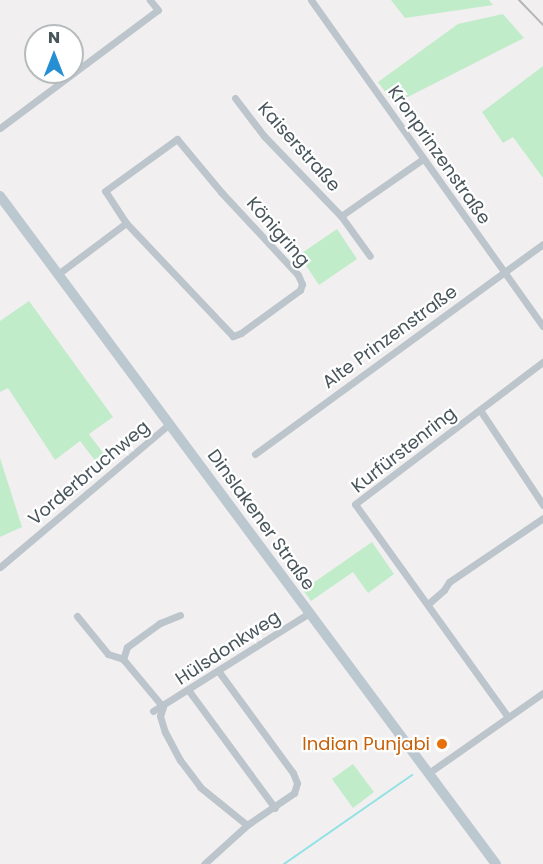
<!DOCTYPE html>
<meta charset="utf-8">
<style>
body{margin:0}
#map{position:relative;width:543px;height:864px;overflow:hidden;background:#f1efef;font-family:Poppins,sans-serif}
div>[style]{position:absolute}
.green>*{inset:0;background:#c0ecca}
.stream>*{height:2px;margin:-1px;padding:0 1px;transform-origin:1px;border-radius:1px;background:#90e2e5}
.minor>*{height:7px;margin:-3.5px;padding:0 3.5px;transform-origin:3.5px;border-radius:3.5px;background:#bbc5cb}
.secondary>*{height:10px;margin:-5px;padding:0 5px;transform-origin:5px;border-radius:5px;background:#bcc8cf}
.rail>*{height:2px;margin:-1px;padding:0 1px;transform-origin:1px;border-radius:1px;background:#b1b5b8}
.dots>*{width:16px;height:16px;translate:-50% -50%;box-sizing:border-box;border:3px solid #fff;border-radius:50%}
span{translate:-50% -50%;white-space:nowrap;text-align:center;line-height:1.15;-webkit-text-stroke:4.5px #fff;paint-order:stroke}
.street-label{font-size:18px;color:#48555b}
.food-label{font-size:18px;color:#c56008}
.right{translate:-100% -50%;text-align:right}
.north{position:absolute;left:24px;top:24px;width:60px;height:60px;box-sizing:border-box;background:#fff;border:2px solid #b6bbbd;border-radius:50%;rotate:0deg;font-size:16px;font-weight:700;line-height:24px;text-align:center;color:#48555b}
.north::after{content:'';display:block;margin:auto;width:21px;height:27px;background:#268ed3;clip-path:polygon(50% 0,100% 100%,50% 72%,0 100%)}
</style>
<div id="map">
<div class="green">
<div style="clip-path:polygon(391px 0,489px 0,493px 5px,405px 18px)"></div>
<div style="clip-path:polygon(503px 14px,524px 38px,394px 104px,378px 82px,458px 24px)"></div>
<div style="clip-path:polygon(543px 66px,543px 178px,513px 137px,503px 143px,482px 112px)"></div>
<div style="clip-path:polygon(337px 229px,357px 259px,319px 285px,299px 255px)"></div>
<div style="clip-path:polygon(29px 301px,113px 417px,89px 434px,106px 457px,97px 463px,80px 441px,55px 460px,8px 388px,0 392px,0 321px)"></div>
<div style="clip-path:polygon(0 458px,22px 527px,0 537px)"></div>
<div style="clip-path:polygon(372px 542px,394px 574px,368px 593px,353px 572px,311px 601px,303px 590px)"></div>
<div style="clip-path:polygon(353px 764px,374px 792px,353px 808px,332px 779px)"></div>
</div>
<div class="stream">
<div style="left:284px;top:864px;width:156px;rotate:-34.8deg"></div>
</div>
<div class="minor">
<div style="left:311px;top:0;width:400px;rotate:54.6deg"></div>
<div style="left:235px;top:98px;width:48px;rotate:52.7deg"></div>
<div style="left:264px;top:136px;width:111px;rotate:46.1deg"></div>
<div style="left:341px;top:216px;width:49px;rotate:54.1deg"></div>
<div style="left:0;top:128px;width:197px;rotate:-36.8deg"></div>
<div style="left:158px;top:10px;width:13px;rotate:-129deg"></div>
<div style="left:341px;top:216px;width:100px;rotate:-34.8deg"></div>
<div style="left:58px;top:274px;width:85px;rotate:-36.9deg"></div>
<div style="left:126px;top:223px;width:38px;rotate:-123deg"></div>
<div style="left:105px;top:191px;width:89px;rotate:-35.8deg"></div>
<div style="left:177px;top:139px;width:69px;rotate:50.3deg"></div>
<div style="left:221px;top:192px;width:113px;rotate:47.1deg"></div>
<div style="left:298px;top:275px;width:10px;rotate:66deg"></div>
<div style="left:302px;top:284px;width:6px;rotate:108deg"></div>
<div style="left:300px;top:290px;width:73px;rotate:143.9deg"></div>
<div style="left:241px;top:333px;width:9px;rotate:159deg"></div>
<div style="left:233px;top:336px;width:156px;rotate:-133.4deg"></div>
<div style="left:480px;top:410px;width:114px;rotate:56.4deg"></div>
<div style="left:255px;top:454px;width:356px;rotate:-36.1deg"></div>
<div style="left:0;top:567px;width:221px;rotate:-40.2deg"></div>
<div style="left:428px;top:604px;width:21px;rotate:-41deg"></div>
<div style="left:444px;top:590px;width:9px;rotate:-58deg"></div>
<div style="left:449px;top:582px;width:114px;rotate:-34.2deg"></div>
<div style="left:180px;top:615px;width:22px;rotate:158deg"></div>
<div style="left:160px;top:623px;width:41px;rotate:144deg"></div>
<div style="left:127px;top:647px;width:13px;rotate:108deg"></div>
<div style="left:123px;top:659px;width:62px;rotate:50.2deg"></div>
<div style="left:163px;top:707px;width:9px;rotate:108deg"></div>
<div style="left:160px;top:716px;width:17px;rotate:73deg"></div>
<div style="left:165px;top:732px;width:32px;rotate:62deg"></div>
<div style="left:180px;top:760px;width:34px;rotate:53deg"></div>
<div style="left:200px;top:787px;width:60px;rotate:39deg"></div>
<div style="left:77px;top:616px;width:49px;rotate:50.8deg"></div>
<div style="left:108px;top:654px;width:16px;rotate:18deg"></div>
<div style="left:189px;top:691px;width:145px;rotate:53.7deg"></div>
<div style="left:153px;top:711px;width:184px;rotate:-32.1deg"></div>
<div style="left:508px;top:717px;width:262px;rotate:-125.7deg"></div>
<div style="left:355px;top:504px;width:236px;rotate:-37.1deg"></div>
<div style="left:430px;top:772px;width:138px;rotate:-35deg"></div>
<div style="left:204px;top:864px;width:58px;rotate:-42.2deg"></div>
<div style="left:247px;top:825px;width:57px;rotate:-34.2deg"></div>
<div style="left:294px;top:793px;width:10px;rotate:-73deg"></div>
<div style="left:297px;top:783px;width:11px;rotate:-112deg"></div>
<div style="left:293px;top:773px;width:125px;rotate:-126.2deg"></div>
</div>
<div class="secondary">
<div style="left:0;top:196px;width:832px;rotate:53.41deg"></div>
</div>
<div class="rail">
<div style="left:519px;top:0;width:35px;rotate:46deg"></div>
</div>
<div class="dots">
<div style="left:442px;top:744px;background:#e8710a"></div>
</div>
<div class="street-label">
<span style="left:299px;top:147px;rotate:48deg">Kaiserstraße</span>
<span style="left:439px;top:155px;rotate:55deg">Kronprinzenstraße</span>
<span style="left:278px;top:232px;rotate:49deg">Königring</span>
<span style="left:390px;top:337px;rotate:-36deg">Alte Prinzenstraße</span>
<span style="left:404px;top:450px;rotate:-38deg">Kurfürstenring</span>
<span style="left:89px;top:473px;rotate:-40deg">Vorderbruchweg</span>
<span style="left:261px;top:520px;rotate:54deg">Dinslakener Straße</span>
<span style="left:228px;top:648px;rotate:-33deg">Hülsdonkweg</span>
</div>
<div class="food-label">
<span class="right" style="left:430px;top:744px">Indian Punjabi</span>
</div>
<div class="north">N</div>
</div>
